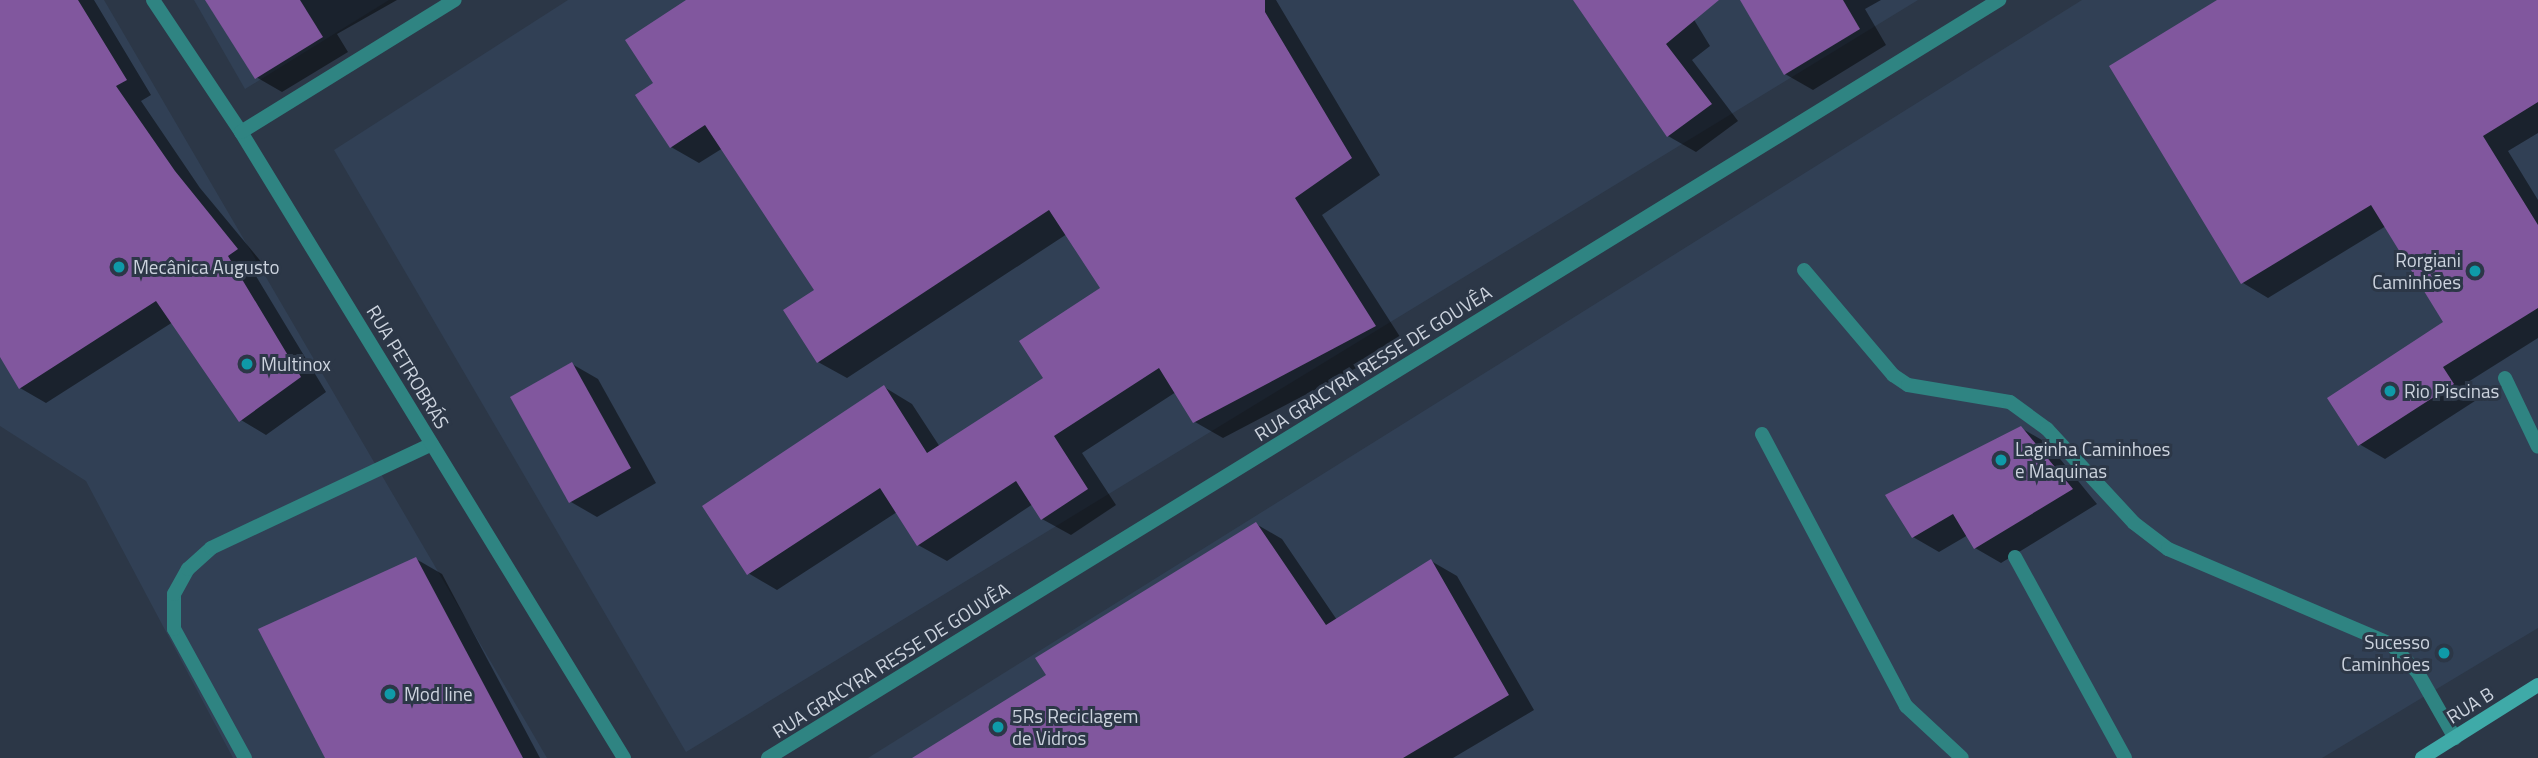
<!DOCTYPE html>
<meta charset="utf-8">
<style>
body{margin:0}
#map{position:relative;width:2538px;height:758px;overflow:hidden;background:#2c3747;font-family:"Titillium Web",sans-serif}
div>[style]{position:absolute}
.built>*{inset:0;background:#314055}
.shadow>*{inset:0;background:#0007}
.building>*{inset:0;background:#81579e}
.lane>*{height:14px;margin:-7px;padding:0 7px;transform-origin:7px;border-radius:7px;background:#2f8482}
.street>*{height:14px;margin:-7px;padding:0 7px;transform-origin:7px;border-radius:7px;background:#2f8482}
.secondary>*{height:14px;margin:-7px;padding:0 7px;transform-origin:7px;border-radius:7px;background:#3faaa8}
.dots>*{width:19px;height:19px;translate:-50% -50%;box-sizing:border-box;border:4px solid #2c3747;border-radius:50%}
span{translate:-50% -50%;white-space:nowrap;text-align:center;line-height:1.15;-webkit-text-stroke:6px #2c3747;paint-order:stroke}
.poi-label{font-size:19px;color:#ccd3de}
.right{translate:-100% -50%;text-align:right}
.left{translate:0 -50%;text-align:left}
.street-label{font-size:19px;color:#ccd3de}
</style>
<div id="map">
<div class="built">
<div style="clip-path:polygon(0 0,104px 0,547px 758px,233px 758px,86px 481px,0 426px)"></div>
<div style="clip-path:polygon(194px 0,389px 0,245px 89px)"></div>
<div style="clip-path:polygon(568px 0,1918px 0,686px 752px,334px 150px)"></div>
<div style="clip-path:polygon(2082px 0,2538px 0,2538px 628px,2322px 758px,868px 758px)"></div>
</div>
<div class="shadow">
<div style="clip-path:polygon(0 0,94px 0,151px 95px,141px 101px,200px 188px,263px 264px,253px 271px,326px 392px,266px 435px,241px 420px,173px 322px,46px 403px,20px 388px,0 355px)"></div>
<div style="clip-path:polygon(207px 0,397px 0,337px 34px,348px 52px,282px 92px,256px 77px)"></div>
<div style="clip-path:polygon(689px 0,1276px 0,1380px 175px,1322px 215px,1404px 343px,1223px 438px,1195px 422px,1176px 392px,1082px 453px,1116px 505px,1071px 535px,1042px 519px,1033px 504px,947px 561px,918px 545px,897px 512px,777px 590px,748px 573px,884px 387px,912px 404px,940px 447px,1045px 378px,1102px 289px,1067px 234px,847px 378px,818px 362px,816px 290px,723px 148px,699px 163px,671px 147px,656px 84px)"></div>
<div style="clip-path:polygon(1575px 0,1682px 0,1710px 46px,1692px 60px,1738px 121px,1696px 152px,1668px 136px)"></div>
<div style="clip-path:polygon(1742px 0,1881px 0,1865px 9px,1886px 45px,1813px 90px,1785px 74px)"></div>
<div style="clip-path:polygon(2220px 0,2538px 0,2538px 133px,2508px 151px,2538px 200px,2538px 338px,2468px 382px,2478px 399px,2385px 459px,2359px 444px,2445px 323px,2386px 226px,2268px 298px,2243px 283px,2111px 67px)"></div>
<div style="clip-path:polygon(572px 364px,598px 379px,656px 483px,597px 517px,571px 502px)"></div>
<div style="clip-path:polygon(2021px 428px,2047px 443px,2097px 504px,2001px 563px,1975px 548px,1968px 535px,1939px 552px,1913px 537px)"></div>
<div style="clip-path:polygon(1256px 524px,1282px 539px,1337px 620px,1431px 561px,1457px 576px,1534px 710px,1453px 758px,915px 758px,1048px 676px)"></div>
<div style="clip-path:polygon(416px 559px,442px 574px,540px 758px,327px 758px)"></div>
</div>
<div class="building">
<div style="clip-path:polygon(0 0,78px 0,127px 80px,116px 86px,175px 171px,238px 249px,228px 256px,301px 377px,239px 422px,156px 301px,19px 389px,0 357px)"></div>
<div style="clip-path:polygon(205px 0,300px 0,323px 37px,255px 79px)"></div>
<div style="clip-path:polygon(686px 0,1265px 0,1265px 12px,1352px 158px,1295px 198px,1376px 326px,1193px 423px,1159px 368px,1054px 436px,1088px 489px,1041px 520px,1016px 481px,917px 546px,880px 488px,747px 575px,702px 506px,884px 385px,927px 453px,1043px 378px,1019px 341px,1100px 288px,1049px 210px,817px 363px,783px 310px,814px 290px,705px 125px,670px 148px,635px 95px,653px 83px,625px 40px)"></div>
<div style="clip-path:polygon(1573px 0,1719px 0,1666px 44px,1712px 104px,1667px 137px)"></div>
<div style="clip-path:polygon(1740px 0,1843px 0,1860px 29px,1784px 75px)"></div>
<div style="clip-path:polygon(2217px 0,2538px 0,2538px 102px,2483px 136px,2538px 225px,2538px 308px,2443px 367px,2454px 384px,2358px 446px,2327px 398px,2443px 322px,2371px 205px,2241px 284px,2109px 66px)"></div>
<div style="clip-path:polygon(572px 362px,631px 468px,569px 503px,510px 397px)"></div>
<div style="clip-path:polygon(2021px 426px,2073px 489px,1974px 549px,1953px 514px,1912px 538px,1885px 495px)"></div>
<div style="clip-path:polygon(1256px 522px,1326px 625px,1431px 559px,1509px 695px,1403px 758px,912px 758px,1046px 675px,1035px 658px)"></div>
<div style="clip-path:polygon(416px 557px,523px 758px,325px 758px,258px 629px)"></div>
</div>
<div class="lane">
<div style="left:1804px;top:270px;width:138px;rotate:49.7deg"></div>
<div style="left:1893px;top:375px;width:18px;rotate:34deg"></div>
<div style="left:1908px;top:385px;width:103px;rotate:9.5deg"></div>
<div style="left:2010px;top:402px;width:46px;rotate:36.1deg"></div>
<div style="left:2047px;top:429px;width:128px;rotate:47.2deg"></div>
<div style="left:2134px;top:523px;width:43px;rotate:37.4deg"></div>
<div style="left:2168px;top:549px;width:242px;rotate:23.1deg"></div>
<div style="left:2391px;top:644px;width:40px;rotate:47deg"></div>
<div style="left:2418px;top:673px;width:75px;rotate:60.4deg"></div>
<div style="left:2505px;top:378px;width:76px;rotate:64.4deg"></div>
<div style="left:1762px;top:434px;width:308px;rotate:62.1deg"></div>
<div style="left:1906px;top:706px;width:76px;rotate:42.9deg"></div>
<div style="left:2015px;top:557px;width:229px;rotate:61.3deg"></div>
<div style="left:245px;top:758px;width:147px;rotate:-118.8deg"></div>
<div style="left:174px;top:629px;width:35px;rotate:-90deg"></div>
<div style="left:174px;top:594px;width:29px;rotate:-61deg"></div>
<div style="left:188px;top:569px;width:31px;rotate:-42deg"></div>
<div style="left:211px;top:548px;width:244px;rotate:-25.2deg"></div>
</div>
<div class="street">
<div style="left:153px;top:0;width:159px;rotate:56.3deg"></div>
<div style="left:241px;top:132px;width:734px;rotate:58.54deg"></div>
<div style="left:241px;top:132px;width:251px;rotate:-31.7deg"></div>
<div style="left:768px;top:758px;width:1446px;rotate:-31.62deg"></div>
</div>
<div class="secondary">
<div style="left:2422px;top:758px;width:137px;rotate:-32.2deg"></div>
</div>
<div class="dots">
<div style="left:119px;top:267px;background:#0f9aa8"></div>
<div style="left:2475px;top:271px;background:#0f9aa8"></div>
<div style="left:247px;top:364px;background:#0f9aa8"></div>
<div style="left:2390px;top:391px;background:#0f9aa8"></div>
<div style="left:2001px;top:460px;background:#0f9aa8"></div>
<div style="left:2444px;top:653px;background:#0f9aa8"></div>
<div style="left:390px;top:694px;background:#0f9aa8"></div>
<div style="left:998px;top:727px;background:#0f9aa8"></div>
</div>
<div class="poi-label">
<span class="right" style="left:2461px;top:271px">Rorgiani<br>Caminhões</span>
<span class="left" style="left:133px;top:267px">Mecânica Augusto</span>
<span class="left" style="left:261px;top:364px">Multinox</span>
<span class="left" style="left:2404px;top:391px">Rio Piscinas</span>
<span class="left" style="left:2015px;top:460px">Laginha Caminhoes<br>e Maquinas</span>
<span class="right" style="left:2430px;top:653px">Sucesso<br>Caminhões</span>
<span class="left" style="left:404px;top:694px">Mod line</span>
<span class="left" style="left:1012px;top:727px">5Rs Reciclagem<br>de Vidros</span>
</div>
<div class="street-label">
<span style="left:1373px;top:363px;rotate:-32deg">RUA GRACYRA RESSE DE GOUVÊA</span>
<span style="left:408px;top:367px;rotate:59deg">RUA PETROBRÁS</span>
<span style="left:891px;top:660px;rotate:-32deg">RUA GRACYRA RESSE DE GOUVÊA</span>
<span style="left:2470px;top:705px;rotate:-32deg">RUA B</span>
</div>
</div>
